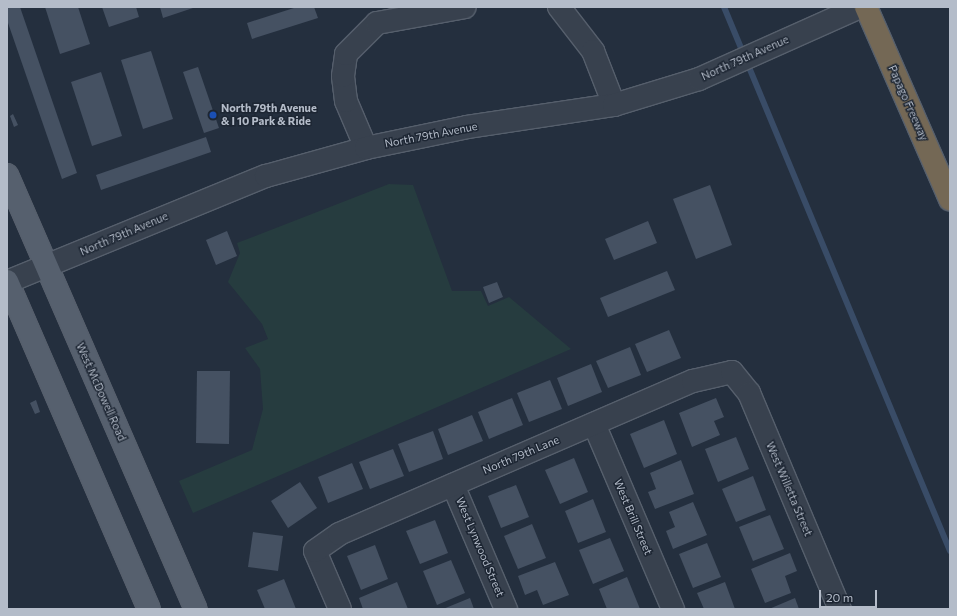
<!DOCTYPE html>
<style>
body{margin:0}
#map{position:relative;width:957px;height:616px;overflow:hidden;background:#242f3e;font-family:Commissioner,sans-serif}
div>[style]{position:absolute}
.green>*{inset:0;background:#263c3f}
.stream>*{height:6px;margin:-3px;padding:0 3px;transform-origin:3px;border-radius:3px;background:#394c67}
.building>*{inset:0;background:#455162}
.roads{filter:drop-shadow(1px 0 #565f6c) drop-shadow(-1px 0 #565f6c) drop-shadow(0 1px #565f6c) drop-shadow(0 -1px #565f6c)}
.minor>*{height:22px;margin:-11px;padding:0 11px;transform-origin:11px;border-radius:11px;background:#38414e}
.major>*{height:22px;margin:-11px;padding:0 11px;transform-origin:11px;border-radius:11px;background:#56606e}
.highway>*{height:22px;margin:-11px;padding:0 11px;transform-origin:11px;border-radius:11px;background:#746855}
.dots>*{width:11px;height:11px;translate:-50% -50%;box-sizing:border-box;border:2px solid #1d2633;border-radius:50%}
span{translate:-50% -50%;white-space:nowrap;text-align:center;line-height:1.15;-webkit-text-stroke:3px #1d2633;paint-order:stroke}
.street-label{font-size:11px;color:#b4bcc9}
.poi-label{font-size:11px;color:#b4bcc9;font-weight:700}
.left{translate:0 -50%;text-align:left}
.frame{position:absolute;inset:0;border:8px solid #b4bcc9;pointer-events:none}
.scale{position:absolute;left:819px;top:590px;width:58px;height:18px;box-sizing:border-box;border:2px solid #b4bcc9;border-top:0;padding-left:5px;font-size:12px;line-height:14px;white-space:nowrap;color:#b4bcc9;-webkit-text-stroke:3px #1d2633;paint-order:stroke}
</style>
<div id="map">
<div class="green">
<div style="clip-path:polygon(389px 184px,413px 185px,452px 291px,481px 291px,488px 306px,509px 297px,571px 349px,193px 513px,179px 481px,252px 450px,263px 409px,260px 369px,245px 348px,268px 339px,262px 324px,228px 282px,240px 253px,237px 243px)"></div>
</div>
<div class="stream">
<div style="left:724px;top:7px;width:589px;rotate:67.44deg"></div>
</div>
<div class="building">
<div style="clip-path:polygon(7px 7px,20px 7px,77px 173px,62px 179px,7px 20px)"></div>
<div style="clip-path:polygon(45px 7px,78px 7px,90px 44px,60px 54px)"></div>
<div style="clip-path:polygon(102px 7px,136px 7px,139px 17px,109px 27px)"></div>
<div style="clip-path:polygon(160px 7px,196px 7px,163px 18px)"></div>
<div style="clip-path:polygon(297px 7px,314px 7px,318px 18px,252px 39px,247px 23px)"></div>
<div style="clip-path:polygon(151px 51px,173px 119px,143px 129px,121px 60px)"></div>
<div style="clip-path:polygon(198px 67px,219px 128px,204px 133px,183px 72px)"></div>
<div style="clip-path:polygon(101px 72px,122px 136px,92px 146px,71px 82px)"></div>
<div style="clip-path:polygon(13px 114px,18px 125px,14px 127px,10px 116px)"></div>
<div style="clip-path:polygon(206px 137px,211px 152px,101px 190px,96px 175px)"></div>
<div style="clip-path:polygon(710px 185px,732px 245px,696px 259px,673px 199px)"></div>
<div style="clip-path:polygon(648px 221px,657px 243px,614px 260px,605px 239px)"></div>
<div style="clip-path:polygon(227px 231px,237px 256px,216px 265px,206px 240px)"></div>
<div style="clip-path:polygon(667px 271px,675px 290px,608px 317px,600px 298px)"></div>
<div style="clip-path:polygon(497px 282px,503px 297px,489px 303px,483px 287px)"></div>
<div style="clip-path:polygon(669px 330px,681px 358px,647px 372px,635px 344px)"></div>
<div style="clip-path:polygon(630px 347px,641px 375px,608px 388px,596px 361px)"></div>
<div style="clip-path:polygon(591px 364px,602px 392px,568px 406px,557px 378px)"></div>
<div style="clip-path:polygon(197px 371px,230px 371px,229px 444px,196px 443px)"></div>
<div style="clip-path:polygon(550px 380px,562px 409px,529px 422px,517px 393px)"></div>
<div style="clip-path:polygon(512px 398px,523px 425px,489px 439px,478px 412px)"></div>
<div style="clip-path:polygon(716px 398px,724px 417px,714px 421px,720px 435px,692px 447px,679px 413px)"></div>
<div style="clip-path:polygon(36px 400px,40px 412px,35px 414px,30px 403px)"></div>
<div style="clip-path:polygon(472px 415px,483px 441px,448px 455px,438px 429px)"></div>
<div style="clip-path:polygon(664px 420px,677px 454px,644px 468px,630px 434px)"></div>
<div style="clip-path:polygon(433px 431px,443px 459px,409px 472px,398px 444px)"></div>
<div style="clip-path:polygon(736px 437px,749px 469px,718px 482px,705px 449px)"></div>
<div style="clip-path:polygon(393px 449px,404px 476px,370px 489px,359px 462px)"></div>
<div style="clip-path:polygon(574px 458px,588px 492px,560px 504px,545px 470px)"></div>
<div style="clip-path:polygon(681px 460px,694px 494px,655px 509px,648px 492px,656px 489px,650px 473px)"></div>
<div style="clip-path:polygon(352px 463px,363px 489px,328px 503px,318px 477px)"></div>
<div style="clip-path:polygon(753px 476px,766px 510px,736px 522px,722px 489px)"></div>
<div style="clip-path:polygon(300px 482px,317px 508px,288px 528px,271px 501px)"></div>
<div style="clip-path:polygon(516px 485px,529px 517px,501px 528px,488px 496px)"></div>
<div style="clip-path:polygon(593px 499px,606px 532px,578px 543px,565px 511px)"></div>
<div style="clip-path:polygon(693px 502px,707px 535px,673px 549px,666px 531px,675px 527px,669px 512px)"></div>
<div style="clip-path:polygon(770px 515px,784px 549px,753px 561px,739px 527px)"></div>
<div style="clip-path:polygon(435px 520px,448px 553px,420px 564px,406px 531px)"></div>
<div style="clip-path:polygon(532px 524px,546px 558px,518px 569px,504px 536px)"></div>
<div style="clip-path:polygon(253px 532px,283px 536px,278px 571px,248px 567px)"></div>
<div style="clip-path:polygon(610px 538px,624px 571px,593px 584px,579px 550px)"></div>
<div style="clip-path:polygon(707px 543px,721px 577px,693px 588px,679px 554px)"></div>
<div style="clip-path:polygon(375px 545px,388px 579px,361px 590px,347px 556px)"></div>
<div style="clip-path:polygon(790px 553px,797px 571px,785px 576px,791px 593px,765px 603px,751px 569px)"></div>
<div style="clip-path:polygon(451px 560px,465px 593px,437px 605px,423px 571px)"></div>
<div style="clip-path:polygon(555px 562px,569px 595px,543px 605px,537px 590px,525px 595px,518px 576px)"></div>
<div style="clip-path:polygon(627px 577px,640px 609px,607px 609px,599px 589px)"></div>
<div style="clip-path:polygon(284px 579px,296px 609px,265px 609px,257px 590px)"></div>
<div style="clip-path:polygon(397px 582px,408px 609px,363px 609px,359px 598px)"></div>
<div style="clip-path:polygon(725px 582px,735px 609px,704px 609px,697px 593px)"></div>
<div style="clip-path:polygon(470px 598px,474px 609px,443px 609px)"></div>
<div style="clip-path:polygon(795px 598px,799px 609px,769px 609px)"></div>
</div>
<div class="roads">
<div class="minor">
<div style="left:559px;top:7px;width:56px;rotate:52.3deg"></div>
<div style="left:593px;top:51px;width:58px;rotate:68.7deg"></div>
<div style="left:366px;top:148px;width:51px;rotate:-113.1deg"></div>
<div style="left:346px;top:101px;width:25px;rotate:-97deg"></div>
<div style="left:343px;top:76px;width:22px;rotate:-82deg"></div>
<div style="left:346px;top:54px;width:44px;rotate:-45deg"></div>
<div style="left:377px;top:23px;width:89px;rotate:-10.3deg"></div>
<div style="left:7px;top:282px;width:280px;rotate:-22.3deg"></div>
<div style="left:266px;top:176px;width:104px;rotate:-15.6deg"></div>
<div style="left:366px;top:148px;width:103px;rotate:-11.7deg"></div>
<div style="left:467px;top:127px;width:149px;rotate:-8.5deg"></div>
<div style="left:614px;top:105px;width:89px;rotate:-17deg"></div>
<div style="left:699px;top:79px;width:176px;rotate:-24.1deg"></div>
<div style="left:594px;top:424px;width:201px;rotate:66.9deg"></div>
<div style="left:453px;top:485px;width:135px;rotate:66.9deg"></div>
<div style="left:340px;top:609px;width:63px;rotate:-113.3deg"></div>
<div style="left:315px;top:551px;width:29px;rotate:-35deg"></div>
<div style="left:339px;top:534px;width:386px;rotate:-23.4deg"></div>
<div style="left:693px;top:381px;width:40px;rotate:-13deg"></div>
<div style="left:732px;top:372px;width:27px;rotate:51deg"></div>
<div style="left:749px;top:393px;width:234px;rotate:67.2deg"></div>
</div>
<div class="major">
<div style="left:7px;top:175px;width:473px;rotate:66.5deg"></div>
<div style="left:7px;top:281px;width:357px;rotate:66.6deg"></div>
</div>
<div class="highway">
<div style="left:866px;top:7px;width:210px;rotate:66.4deg"></div>
</div>
</div>
<div class="dots">
<div style="left:213px;top:115px;background:#1a4fb4"></div>
</div>
<div class="street-label">
<span style="left:745px;top:58px;rotate:-24deg">North 79th Avenue</span>
<span style="left:908px;top:103px;rotate:66deg">Papago Freeway</span>
<span style="left:431px;top:135px;rotate:-11deg">North 79th Avenue</span>
<span style="left:124px;top:234px;rotate:-23deg">North 79th Avenue</span>
<span style="left:101px;top:392px;rotate:66deg">West McDowell Road</span>
<span style="left:521px;top:455px;rotate:-23deg">North 79th Lane</span>
<span style="left:789px;top:489px;rotate:67deg">West Willetta Street</span>
<span style="left:633px;top:517px;rotate:67deg">West Brill Street</span>
<span style="left:480px;top:547px;rotate:67deg">West Lynwood Street</span>
</div>
<div class="poi-label">
<span class="left" style="left:221px;top:115px">North 79th Avenue<br>&amp; I 10 Park &amp; Ride</span>
</div>
<div class="frame"></div>
<div class="scale">20 m</div>
</div>
